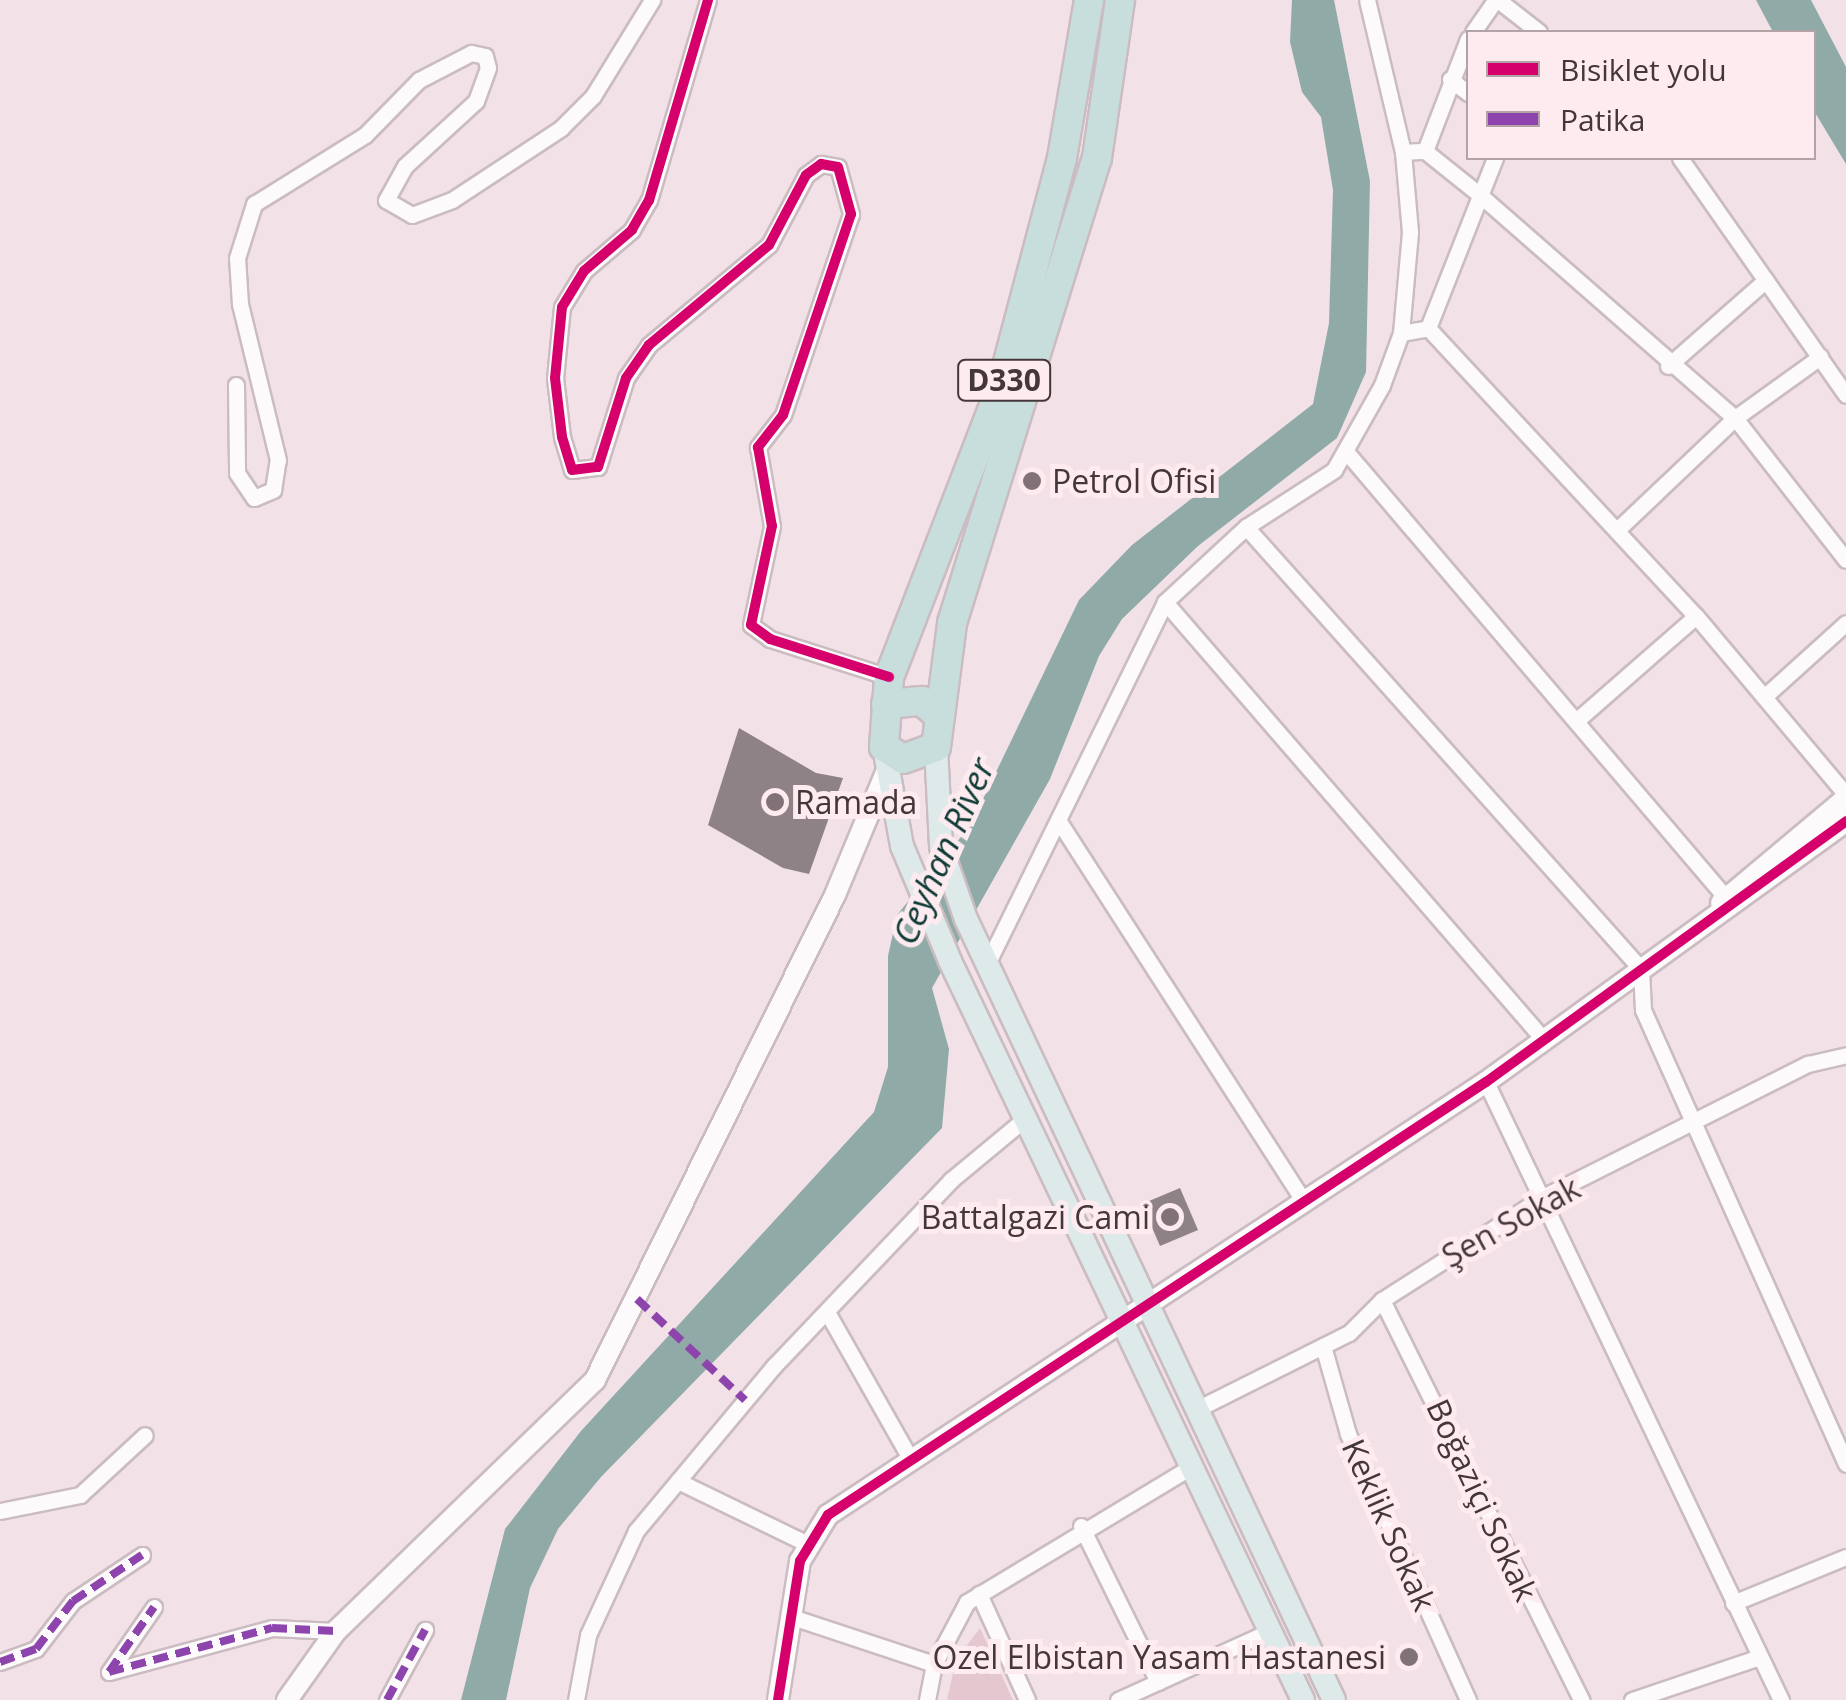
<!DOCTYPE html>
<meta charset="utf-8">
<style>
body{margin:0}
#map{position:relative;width:1846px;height:1700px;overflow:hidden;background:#f2e1e6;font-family:"Open Sans",sans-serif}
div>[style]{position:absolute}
.green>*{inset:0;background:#e5c7d0}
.water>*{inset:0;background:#90aba7}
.building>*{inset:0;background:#8e8286}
.roads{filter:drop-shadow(2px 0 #cabcc1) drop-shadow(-2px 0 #cabcc1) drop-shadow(0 2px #cabcc1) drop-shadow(0 -2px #cabcc1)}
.street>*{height:15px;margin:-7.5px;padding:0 7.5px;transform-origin:7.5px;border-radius:7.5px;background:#fdfafb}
.secondary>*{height:20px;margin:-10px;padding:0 10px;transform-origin:10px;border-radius:10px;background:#fdfafb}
.primary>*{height:22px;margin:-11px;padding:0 11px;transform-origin:11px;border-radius:11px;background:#ddeae9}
.highway>*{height:28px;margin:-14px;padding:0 14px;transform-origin:14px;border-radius:14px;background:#c7dedc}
.quiet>*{height:8px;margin-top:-4px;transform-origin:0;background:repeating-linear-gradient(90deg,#8e44ad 0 15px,transparent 0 23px)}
.cycleway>*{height:10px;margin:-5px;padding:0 5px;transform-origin:5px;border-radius:5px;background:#d6006c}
.dots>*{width:28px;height:28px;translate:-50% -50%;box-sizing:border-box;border:5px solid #feebf0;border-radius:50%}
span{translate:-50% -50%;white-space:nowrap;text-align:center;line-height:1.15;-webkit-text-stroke:10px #feebf0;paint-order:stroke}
.shield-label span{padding:2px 8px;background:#feebf0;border:2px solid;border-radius:8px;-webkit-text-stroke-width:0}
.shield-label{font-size:30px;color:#43373a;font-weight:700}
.poi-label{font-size:32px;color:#43373a}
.left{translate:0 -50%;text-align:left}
.right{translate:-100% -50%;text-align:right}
.street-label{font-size:32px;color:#43373a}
.water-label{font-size:35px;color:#0e3b35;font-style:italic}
.legend{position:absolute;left:1466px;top:30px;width:350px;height:130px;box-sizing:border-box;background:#feebf0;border:2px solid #b3a3a7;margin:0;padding:12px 18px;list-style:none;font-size:30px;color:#43373a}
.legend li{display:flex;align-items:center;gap:20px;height:50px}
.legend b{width:50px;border:2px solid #b3a3a7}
</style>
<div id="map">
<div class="green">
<div style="clip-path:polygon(980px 1628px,1013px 1700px,947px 1700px,956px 1660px)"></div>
</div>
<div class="water">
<div style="clip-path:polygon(1292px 0,1334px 0,1370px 181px,1366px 372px,1337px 438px,1198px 546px,1122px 619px,1099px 656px,1050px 779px,932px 988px,949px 1049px,942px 1128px,601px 1477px,558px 1529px,530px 1588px,506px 1700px,461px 1700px,505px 1529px,581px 1431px,874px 1112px,888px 1067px,888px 956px,897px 915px,970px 826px,1079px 600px,1132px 545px,1313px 404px,1329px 323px,1333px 190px,1321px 117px,1302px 92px,1290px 42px)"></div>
<div style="clip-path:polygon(1756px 0,1811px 0,1846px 67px,1846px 164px,1814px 111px,1814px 32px,1773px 32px)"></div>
</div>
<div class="building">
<div style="clip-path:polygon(739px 728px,816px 773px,843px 778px,809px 874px,783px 868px,708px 825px)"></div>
<div style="clip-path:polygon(1180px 1188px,1198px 1230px,1160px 1246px,1142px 1204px)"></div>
</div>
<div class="roads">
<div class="street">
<div style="left:708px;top:0;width:209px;rotate:106.4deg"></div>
<div style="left:649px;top:200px;width:34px;rotate:120deg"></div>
<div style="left:632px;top:230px;width:63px;rotate:139.5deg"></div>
<div style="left:584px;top:271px;width:42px;rotate:121.4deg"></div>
<div style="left:562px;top:307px;width:71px;rotate:95.6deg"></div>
<div style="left:555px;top:378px;width:59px;rotate:83.2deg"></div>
<div style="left:562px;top:437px;width:34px;rotate:73deg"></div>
<div style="left:572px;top:470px;width:26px;rotate:-7deg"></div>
<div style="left:598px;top:467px;width:93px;rotate:-72.5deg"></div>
<div style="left:626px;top:378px;width:40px;rotate:-55.1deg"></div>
<div style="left:649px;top:345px;width:156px;rotate:-39.8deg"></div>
<div style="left:769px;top:245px;width:79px;rotate:-62.1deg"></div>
<div style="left:806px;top:175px;width:19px;rotate:-36deg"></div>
<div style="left:821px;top:164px;width:17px;rotate:10deg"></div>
<div style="left:838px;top:167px;width:49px;rotate:74.5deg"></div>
<div style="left:851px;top:214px;width:212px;rotate:108.7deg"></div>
<div style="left:783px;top:415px;width:41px;rotate:128deg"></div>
<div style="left:758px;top:447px;width:80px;rotate:80deg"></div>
<div style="left:772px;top:526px;width:101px;rotate:102deg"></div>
<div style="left:751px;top:625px;width:24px;rotate:36deg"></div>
<div style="left:770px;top:639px;width:125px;rotate:17.7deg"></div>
<div style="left:1498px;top:0;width:52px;rotate:38deg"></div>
<div style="left:1473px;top:32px;width:39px;rotate:-55deg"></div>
<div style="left:1450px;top:79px;width:23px;rotate:38deg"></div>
<div style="left:1425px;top:151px;width:120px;rotate:-69deg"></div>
<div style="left:1403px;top:152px;width:22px;rotate:-3deg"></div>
<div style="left:1425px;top:151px;width:70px;rotate:38.7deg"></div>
<div style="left:1480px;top:195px;width:339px;rotate:41.2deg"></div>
<div style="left:1735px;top:418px;width:180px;rotate:52deg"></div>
<div style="left:1680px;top:158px;width:289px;rotate:55deg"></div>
<div style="left:1428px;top:328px;width:393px;rotate:47.1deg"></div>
<div style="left:1696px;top:616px;width:234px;rotate:50deg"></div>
<div style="left:1401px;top:333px;width:27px;rotate:-10deg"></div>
<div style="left:1428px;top:328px;width:183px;rotate:-68.5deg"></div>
<div style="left:1668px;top:366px;width:130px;rotate:-41.3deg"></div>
<div style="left:236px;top:385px;width:88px;rotate:89.3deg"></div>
<div style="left:237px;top:473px;width:30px;rotate:56deg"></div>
<div style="left:254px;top:498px;width:21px;rotate:-23deg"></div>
<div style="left:273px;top:490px;width:30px;rotate:-81deg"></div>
<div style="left:278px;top:460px;width:161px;rotate:-103.7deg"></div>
<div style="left:240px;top:304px;width:46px;rotate:-93.7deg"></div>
<div style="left:237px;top:258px;width:57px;rotate:-72.5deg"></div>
<div style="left:254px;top:204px;width:131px;rotate:-31.9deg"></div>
<div style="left:365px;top:135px;width:77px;rotate:-45.5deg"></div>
<div style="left:419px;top:80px;width:59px;rotate:-27.4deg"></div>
<div style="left:471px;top:53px;width:14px;rotate:12deg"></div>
<div style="left:485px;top:56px;width:12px;rotate:76deg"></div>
<div style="left:488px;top:68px;width:35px;rotate:110deg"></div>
<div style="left:476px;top:101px;width:96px;rotate:137.5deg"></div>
<div style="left:405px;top:166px;width:39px;rotate:119deg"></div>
<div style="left:386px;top:200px;width:30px;rotate:30deg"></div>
<div style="left:412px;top:215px;width:43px;rotate:-20.6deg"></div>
<div style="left:452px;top:200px;width:131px;rotate:-33.4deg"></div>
<div style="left:561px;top:128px;width:45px;rotate:-45deg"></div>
<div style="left:593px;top:96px;width:113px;rotate:-58.4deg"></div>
<div style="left:1349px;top:455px;width:582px;rotate:49.6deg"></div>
<div style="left:1246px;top:527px;width:593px;rotate:48.21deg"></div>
<div style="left:1641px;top:969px;width:41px;rotate:87.2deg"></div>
<div style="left:1643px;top:1010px;width:497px;rotate:65.9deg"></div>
<div style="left:1617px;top:530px;width:163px;rotate:-43.5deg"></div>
<div style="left:1735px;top:418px;width:105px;rotate:-35.7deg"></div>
<div style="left:1165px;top:602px;width:579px;rotate:49.13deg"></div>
<div style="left:1764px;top:697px;width:110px;rotate:-42.1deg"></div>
<div style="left:1576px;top:721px;width:159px;rotate:-41.2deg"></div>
<div style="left:1060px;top:823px;width:449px;rotate:57.2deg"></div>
<div style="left:987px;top:964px;width:403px;rotate:-63.8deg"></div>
<div style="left:1165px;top:602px;width:110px;rotate:-42.8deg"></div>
<div style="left:1246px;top:527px;width:105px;rotate:-32.9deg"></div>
<div style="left:1334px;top:470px;width:98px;rotate:-60.5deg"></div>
<div style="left:1382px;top:385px;width:55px;rotate:-69.9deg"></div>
<div style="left:1401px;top:333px;width:101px;rotate:-84.9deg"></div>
<div style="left:1410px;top:232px;width:80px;rotate:-95deg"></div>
<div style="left:1403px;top:152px;width:156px;rotate:-103.3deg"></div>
<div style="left:1486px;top:1082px;width:685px;rotate:64.48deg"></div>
<div style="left:1382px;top:1300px;width:447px;rotate:63.5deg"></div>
<div style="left:827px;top:1312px;width:170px;rotate:60.4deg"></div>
<div style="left:1323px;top:1346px;width:91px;rotate:74.1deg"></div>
<div style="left:1348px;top:1434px;width:292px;rotate:65.7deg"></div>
<div style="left:1197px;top:1409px;width:170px;rotate:-26.6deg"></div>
<div style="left:1349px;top:1333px;width:47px;rotate:-45deg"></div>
<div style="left:1382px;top:1300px;width:191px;rotate:-32.6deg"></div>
<div style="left:1543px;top:1197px;width:297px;rotate:-26.7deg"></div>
<div style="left:1808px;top:1064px;width:39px;rotate:-13deg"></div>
<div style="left:678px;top:1481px;width:147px;rotate:25.9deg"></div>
<div style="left:0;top:1511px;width:82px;rotate:-11.3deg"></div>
<div style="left:80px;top:1495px;width:88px;rotate:-42.7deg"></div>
<div style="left:1081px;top:1526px;width:174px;rotate:63.7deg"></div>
<div style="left:979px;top:1594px;width:116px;rotate:65.6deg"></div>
<div style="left:1733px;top:1603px;width:122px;rotate:-22.2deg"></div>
<div style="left:789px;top:1616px;width:153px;rotate:18.3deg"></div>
<div style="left:0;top:1662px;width:38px;rotate:-20deg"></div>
<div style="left:36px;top:1649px;width:61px;rotate:-52.4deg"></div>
<div style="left:73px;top:1601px;width:83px;rotate:-33.7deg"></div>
<div style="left:109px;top:1672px;width:169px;rotate:-15.1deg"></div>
<div style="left:272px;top:1628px;width:64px;rotate:2.7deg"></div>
<div style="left:109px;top:1672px;width:79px;rotate:-55.3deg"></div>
<div style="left:387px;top:1700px;width:80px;rotate:-61.5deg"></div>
<div style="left:576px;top:1700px;width:66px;rotate:-79.5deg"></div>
<div style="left:588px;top:1635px;width:115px;rotate:-65.2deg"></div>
<div style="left:636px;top:1531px;width:215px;rotate:-50.1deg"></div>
<div style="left:774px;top:1366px;width:257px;rotate:-46.4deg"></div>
<div style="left:951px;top:1180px;width:92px;rotate:-39.7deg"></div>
<div style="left:927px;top:1700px;width:37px;rotate:-79deg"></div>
<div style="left:934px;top:1664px;width:70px;rotate:-62deg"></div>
<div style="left:967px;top:1602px;width:262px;rotate:-31.1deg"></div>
<div style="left:1118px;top:1700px;width:167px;rotate:-24.4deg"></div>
<div style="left:1632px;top:1700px;width:135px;rotate:-18.6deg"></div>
</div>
<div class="secondary">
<div style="left:1721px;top:903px;width:163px;rotate:-40deg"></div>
<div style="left:287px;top:1700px;width:85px;rotate:-54.6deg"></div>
<div style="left:336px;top:1631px;width:361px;rotate:-44.1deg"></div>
<div style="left:595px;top:1380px;width:541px;rotate:-63.67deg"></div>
<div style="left:835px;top:895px;width:135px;rotate:-67.4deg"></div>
<div style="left:778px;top:1700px;width:141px;rotate:-81deg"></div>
<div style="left:800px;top:1561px;width:54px;rotate:-58.7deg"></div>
<div style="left:828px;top:1515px;width:788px;rotate:-33.35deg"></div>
<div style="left:1486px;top:1082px;width:445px;rotate:-35.9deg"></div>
</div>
<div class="primary">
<div style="left:884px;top:747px;width:101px;rotate:79.7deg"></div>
<div style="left:902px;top:846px;width:125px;rotate:67.3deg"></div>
<div style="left:950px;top:961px;width:819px;rotate:64.47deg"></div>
<div style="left:936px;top:747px;width:100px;rotate:87.1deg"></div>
<div style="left:941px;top:847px;width:76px;rotate:70.9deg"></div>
<div style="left:966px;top:919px;width:863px;rotate:64.77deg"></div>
</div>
<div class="highway">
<div style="left:1089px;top:0;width:160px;rotate:99.7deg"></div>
<div style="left:1062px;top:158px;width:232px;rotate:104.8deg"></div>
<div style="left:1003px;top:382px;width:316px;rotate:111.1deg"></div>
<div style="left:889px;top:677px;width:70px;rotate:94.1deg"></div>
<div style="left:884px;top:747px;width:22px;rotate:32deg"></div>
<div style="left:903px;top:759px;width:35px;rotate:-20deg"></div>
<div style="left:936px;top:747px;width:125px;rotate:-82.6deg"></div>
<div style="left:952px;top:623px;width:487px;rotate:-72.7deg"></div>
<div style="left:1097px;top:158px;width:160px;rotate:-81.7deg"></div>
<div style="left:886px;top:704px;width:36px;rotate:-5deg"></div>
<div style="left:922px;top:701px;width:21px;rotate:41deg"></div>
</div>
</div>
<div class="quiet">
<div style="left:637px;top:1299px;width:148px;rotate:43.1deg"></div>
<div style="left:0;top:1662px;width:38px;rotate:-20deg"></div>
<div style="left:36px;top:1649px;width:61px;rotate:-52.4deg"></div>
<div style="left:73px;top:1601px;width:83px;rotate:-33.7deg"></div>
<div style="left:109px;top:1672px;width:169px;rotate:-15.1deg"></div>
<div style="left:272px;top:1628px;width:64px;rotate:2.7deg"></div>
<div style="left:109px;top:1672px;width:79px;rotate:-55.3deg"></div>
<div style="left:387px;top:1700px;width:80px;rotate:-61.5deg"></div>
</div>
<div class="cycleway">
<div style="left:708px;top:0;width:209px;rotate:106.4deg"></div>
<div style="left:649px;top:200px;width:34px;rotate:120deg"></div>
<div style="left:632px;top:230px;width:63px;rotate:139.5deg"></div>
<div style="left:584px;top:271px;width:42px;rotate:121.4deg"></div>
<div style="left:562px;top:307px;width:71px;rotate:95.6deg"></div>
<div style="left:555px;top:378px;width:59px;rotate:83.2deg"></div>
<div style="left:562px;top:437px;width:34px;rotate:73deg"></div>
<div style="left:572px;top:470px;width:26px;rotate:-7deg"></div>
<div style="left:598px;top:467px;width:93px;rotate:-72.5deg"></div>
<div style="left:626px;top:378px;width:40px;rotate:-55.1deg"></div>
<div style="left:649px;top:345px;width:156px;rotate:-39.8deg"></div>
<div style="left:769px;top:245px;width:79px;rotate:-62.1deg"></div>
<div style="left:806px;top:175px;width:19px;rotate:-36deg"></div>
<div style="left:821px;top:164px;width:17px;rotate:10deg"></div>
<div style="left:838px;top:167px;width:49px;rotate:74.5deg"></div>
<div style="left:851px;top:214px;width:212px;rotate:108.7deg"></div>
<div style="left:783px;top:415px;width:41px;rotate:128deg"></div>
<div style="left:758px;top:447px;width:80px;rotate:80deg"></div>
<div style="left:772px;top:526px;width:101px;rotate:102deg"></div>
<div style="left:751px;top:625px;width:24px;rotate:36deg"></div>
<div style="left:770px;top:639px;width:125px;rotate:17.7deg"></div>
<div style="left:778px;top:1700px;width:141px;rotate:-81deg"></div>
<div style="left:800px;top:1561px;width:54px;rotate:-58.7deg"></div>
<div style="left:828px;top:1515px;width:788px;rotate:-33.35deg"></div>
<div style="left:1486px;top:1082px;width:445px;rotate:-35.9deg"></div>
</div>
<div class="dots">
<div style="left:1032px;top:481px;background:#807276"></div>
<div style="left:775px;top:802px;background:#807276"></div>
<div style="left:1170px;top:1217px;background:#807276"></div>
<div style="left:1409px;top:1657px;background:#807276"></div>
</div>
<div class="shield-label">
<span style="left:1004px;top:380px">D330</span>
</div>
<div class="poi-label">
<span class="left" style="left:1052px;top:481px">Petrol Ofisi</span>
<span class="left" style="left:795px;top:802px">Ramada</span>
<span class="right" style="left:1150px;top:1217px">Battalgazi Cami</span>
<span class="right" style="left:1386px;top:1657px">Ozel Elbistan Yasam Hastanesi</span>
</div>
<div class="street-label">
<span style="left:1511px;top:1222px;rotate:-29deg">Şen Sokak</span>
<span style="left:1482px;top:1500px;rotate:65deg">Boğaziçi Sokak</span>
<span style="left:1389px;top:1525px;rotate:66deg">Keklik Sokak</span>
</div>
<div class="water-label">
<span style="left:943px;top:851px;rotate:-66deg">Ceyhan River</span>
</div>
<ul class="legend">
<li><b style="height:12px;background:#d6006c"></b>Bisiklet yolu</li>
<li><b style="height:12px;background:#8e44ad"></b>Patika</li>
</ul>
</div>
